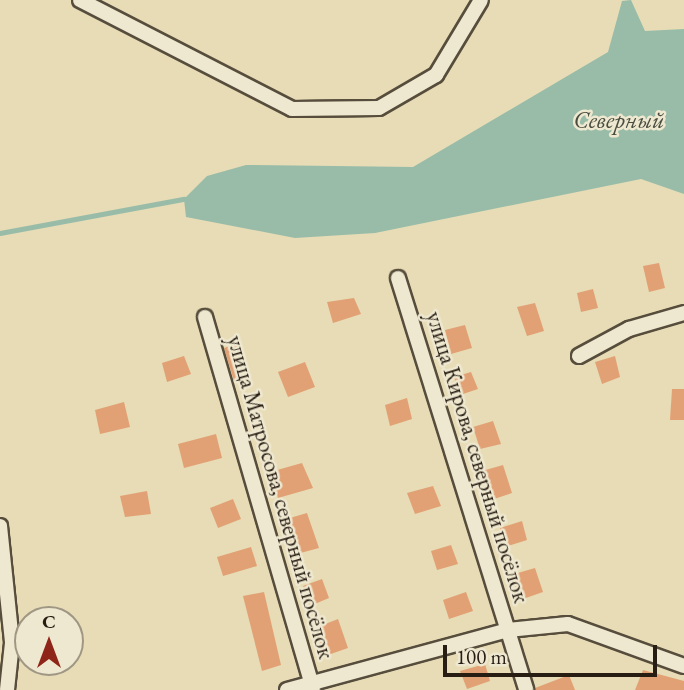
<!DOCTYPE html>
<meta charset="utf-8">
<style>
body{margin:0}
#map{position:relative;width:684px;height:690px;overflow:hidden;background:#e7dcb6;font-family:"EB Garamond",serif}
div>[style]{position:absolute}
.water>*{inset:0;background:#98bca8}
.stream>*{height:4.5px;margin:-2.25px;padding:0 2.25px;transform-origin:2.25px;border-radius:2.25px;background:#98bca8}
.building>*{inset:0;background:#e1a174}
.roads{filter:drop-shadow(2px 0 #574d3c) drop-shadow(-2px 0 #574d3c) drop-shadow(0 2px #574d3c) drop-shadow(0 -2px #574d3c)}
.minor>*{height:14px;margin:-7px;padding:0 7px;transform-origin:7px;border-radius:7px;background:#efe8d0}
span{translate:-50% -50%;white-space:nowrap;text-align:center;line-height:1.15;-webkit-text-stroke:5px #efe8d0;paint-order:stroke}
.street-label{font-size:23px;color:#271d13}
.water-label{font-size:24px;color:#494d40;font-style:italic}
.north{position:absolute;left:14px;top:606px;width:70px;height:70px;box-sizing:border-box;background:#efe8d0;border:2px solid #9f9784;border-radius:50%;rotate:0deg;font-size:19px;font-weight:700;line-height:28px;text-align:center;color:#271d13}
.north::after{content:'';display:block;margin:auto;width:24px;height:32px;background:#8f2418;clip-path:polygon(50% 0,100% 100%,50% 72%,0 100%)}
.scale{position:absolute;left:443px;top:645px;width:214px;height:32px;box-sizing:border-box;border:4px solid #271d13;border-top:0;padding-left:9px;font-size:21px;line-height:24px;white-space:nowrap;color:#271d13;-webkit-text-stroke:5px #efe8d0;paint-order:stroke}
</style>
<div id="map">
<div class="water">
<div style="clip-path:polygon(631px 0,645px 31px,684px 29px,684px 194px,641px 179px,375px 233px,295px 238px,186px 217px,184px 199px,207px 176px,246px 165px,413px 167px,608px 52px,622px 1px)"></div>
</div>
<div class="stream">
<div style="left:0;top:233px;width:187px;rotate:-10.5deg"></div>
</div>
<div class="building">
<div style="clip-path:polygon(659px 263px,665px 288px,649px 292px,643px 266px)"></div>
<div style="clip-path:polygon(593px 289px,598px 308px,581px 312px,577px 293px)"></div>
<div style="clip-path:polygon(354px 298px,361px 314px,333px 323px,327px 302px)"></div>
<div style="clip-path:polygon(535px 303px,544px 331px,527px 336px,517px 307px)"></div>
<div style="clip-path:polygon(465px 325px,472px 348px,451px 354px,445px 330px)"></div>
<div style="clip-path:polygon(239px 343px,250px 376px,234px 381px,224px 348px)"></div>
<div style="clip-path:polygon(184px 356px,191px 374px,167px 382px,162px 363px)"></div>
<div style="clip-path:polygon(615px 356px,620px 377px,602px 384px,595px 362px)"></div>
<div style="clip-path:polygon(305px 362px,315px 387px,288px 397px,278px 372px)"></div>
<div style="clip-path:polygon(471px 372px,478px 389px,460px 395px,454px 377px)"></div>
<div style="clip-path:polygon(672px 389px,684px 389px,684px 420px,670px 420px)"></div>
<div style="clip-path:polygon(407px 398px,412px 419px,390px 426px,385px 405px)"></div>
<div style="clip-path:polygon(124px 402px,130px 427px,100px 434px,95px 410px)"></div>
<div style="clip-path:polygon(493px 421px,501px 444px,480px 449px,473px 427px)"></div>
<div style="clip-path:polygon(216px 434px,222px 458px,184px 468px,178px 444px)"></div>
<div style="clip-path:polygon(302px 463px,313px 488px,278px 498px,270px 472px)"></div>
<div style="clip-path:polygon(503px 465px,512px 493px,491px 500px,482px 471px)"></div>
<div style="clip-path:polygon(433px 486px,441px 506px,415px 514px,407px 493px)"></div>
<div style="clip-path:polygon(147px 491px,151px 514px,125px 517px,120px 496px)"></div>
<div style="clip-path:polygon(233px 499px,241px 519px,218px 528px,210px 508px)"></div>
<div style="clip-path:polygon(307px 513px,319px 548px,293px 555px,283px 520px)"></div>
<div style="clip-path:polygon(522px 521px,527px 540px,505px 547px,500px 528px)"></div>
<div style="clip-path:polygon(451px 545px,458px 564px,437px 570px,431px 551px)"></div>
<div style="clip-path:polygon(251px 547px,257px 566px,223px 576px,217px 557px)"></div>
<div style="clip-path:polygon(535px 568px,543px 592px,520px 600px,511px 575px)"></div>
<div style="clip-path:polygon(322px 579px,329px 598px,310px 606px,303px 586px)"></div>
<div style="clip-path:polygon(264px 592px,281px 665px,262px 671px,243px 596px)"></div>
<div style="clip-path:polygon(466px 592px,473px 611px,449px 619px,443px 600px)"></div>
<div style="clip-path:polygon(338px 619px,348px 648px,325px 656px,315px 628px)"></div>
<div style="clip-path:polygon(485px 664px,490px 681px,467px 689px,460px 671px)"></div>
<div style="clip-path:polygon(643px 670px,684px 681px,684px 690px,635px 690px)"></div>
<div style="clip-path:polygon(569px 675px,575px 690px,535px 690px,535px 688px)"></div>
</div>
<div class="roads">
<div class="minor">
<div style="left:80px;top:0;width:238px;rotate:27.2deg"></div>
<div style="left:292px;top:109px;width:87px;rotate:-0.7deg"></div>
<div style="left:379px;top:108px;width:66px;rotate:-30.1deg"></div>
<div style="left:436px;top:75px;width:87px;rotate:-59deg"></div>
<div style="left:398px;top:278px;width:431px;rotate:72.7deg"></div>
<div style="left:205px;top:317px;width:387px;rotate:73.8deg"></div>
<div style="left:579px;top:356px;width:57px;rotate:-28.4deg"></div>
<div style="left:629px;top:329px;width:57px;rotate:-16.2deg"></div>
<div style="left:0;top:526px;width:118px;rotate:84.1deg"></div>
<div style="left:12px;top:643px;width:47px;rotate:96.1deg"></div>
<div style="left:287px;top:690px;width:229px;rotate:-15.2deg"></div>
<div style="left:508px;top:630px;width:60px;rotate:-5.7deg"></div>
<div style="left:568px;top:624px;width:123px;rotate:19.9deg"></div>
</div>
</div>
<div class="street-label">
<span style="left:478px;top:457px;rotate:73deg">улица Кирова, северный посёлок</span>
<span style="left:281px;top:497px;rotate:74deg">улица Матросова, северный посёлок</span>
</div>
<div class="water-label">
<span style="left:619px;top:120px">Северный</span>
</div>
<div class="north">С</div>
<div class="scale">100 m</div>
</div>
